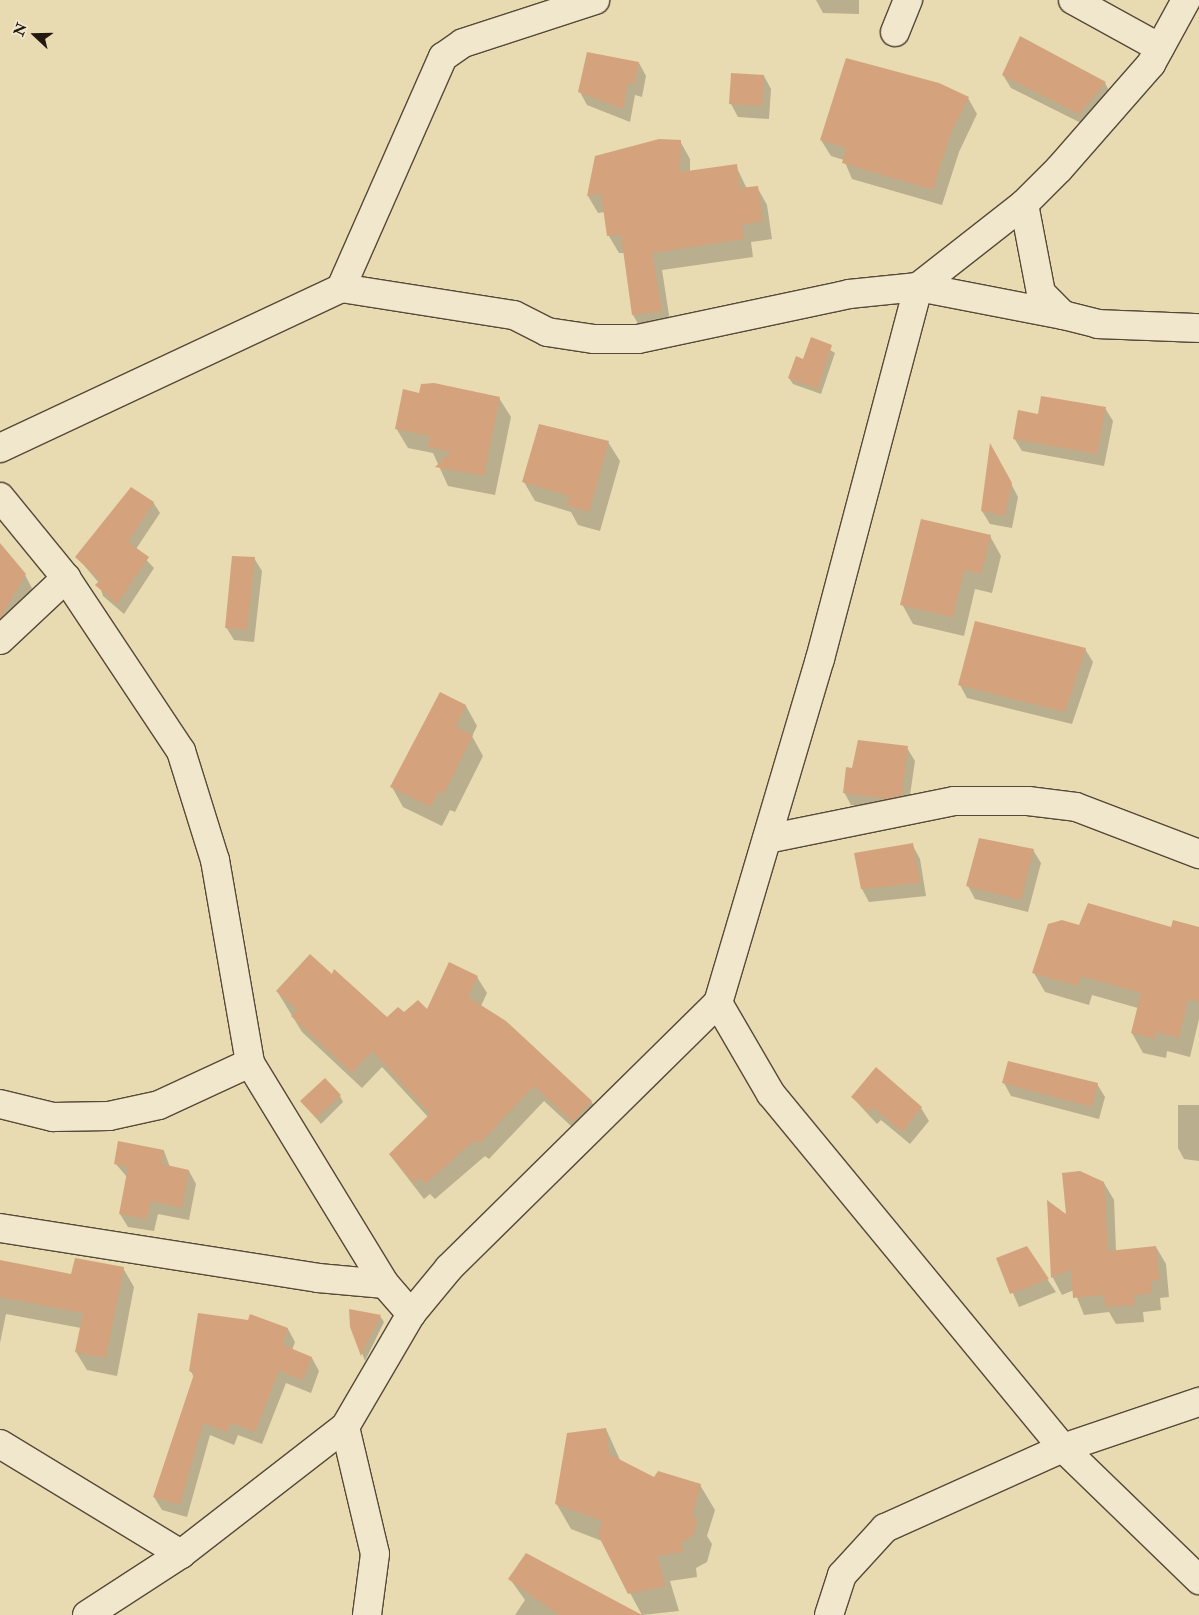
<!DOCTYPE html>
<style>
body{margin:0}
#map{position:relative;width:1199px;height:1615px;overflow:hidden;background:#e8dab1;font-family:"IM FELL Double Pica",serif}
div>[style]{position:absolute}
.shadow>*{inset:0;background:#0003}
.building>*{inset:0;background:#d4a37d}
.roads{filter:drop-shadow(1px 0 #554938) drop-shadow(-1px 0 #554938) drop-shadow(0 1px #554938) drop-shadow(0 -1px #554938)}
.street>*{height:28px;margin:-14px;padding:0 14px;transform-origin:14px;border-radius:14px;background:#f0e7cc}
span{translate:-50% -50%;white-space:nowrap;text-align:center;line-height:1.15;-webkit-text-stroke:4px #f0e7cc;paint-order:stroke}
.north{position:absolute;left:10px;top:10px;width:50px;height:50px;-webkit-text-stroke:4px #f0e7cc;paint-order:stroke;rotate:291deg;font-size:14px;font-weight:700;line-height:20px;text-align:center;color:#241910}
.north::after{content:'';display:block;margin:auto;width:18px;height:22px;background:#241910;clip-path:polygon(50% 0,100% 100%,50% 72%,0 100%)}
</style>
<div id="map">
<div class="shadow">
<div style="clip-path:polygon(816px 0,859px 0,859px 14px,823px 13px)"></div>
<div style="clip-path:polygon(639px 63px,646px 76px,642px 97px,635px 95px,630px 122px,587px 105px,580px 92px)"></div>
<div style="clip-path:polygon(1003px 75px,1105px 83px,1112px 96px,1087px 126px,1011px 88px)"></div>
<div style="clip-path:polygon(764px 76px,771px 89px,769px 119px,738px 117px,731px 104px)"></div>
<div style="clip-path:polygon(968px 98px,977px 114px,959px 152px,942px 205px,852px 179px,844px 160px,831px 156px,821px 140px)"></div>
<div style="clip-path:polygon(680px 141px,690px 159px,690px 172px,736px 166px,747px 189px,757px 187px,767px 205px,772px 239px,751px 242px,753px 257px,662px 270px,671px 328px,643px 332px,633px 315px,625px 253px,619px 253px,609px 236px,605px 212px,598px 213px,588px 196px)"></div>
<div style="clip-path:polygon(812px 339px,835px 353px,821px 394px,793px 384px,789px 378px,804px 360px)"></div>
<div style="clip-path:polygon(499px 398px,511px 417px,495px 495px,448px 486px,433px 453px,408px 448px,396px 428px)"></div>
<div style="clip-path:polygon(1105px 408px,1113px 421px,1104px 466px,1022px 451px,1014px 438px,1039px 415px)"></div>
<div style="clip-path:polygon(608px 442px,620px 461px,600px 531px,578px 525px,571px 512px,535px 501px,524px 482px)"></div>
<div style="clip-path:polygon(997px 457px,1018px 497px,1012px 528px,990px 524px,982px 511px)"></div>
<div style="clip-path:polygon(153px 502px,160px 513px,136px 549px,154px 568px,124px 614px,103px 596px,99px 583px,77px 557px)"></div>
<div style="clip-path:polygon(990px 536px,1001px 556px,992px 593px,975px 589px,964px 636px,913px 624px,902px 604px)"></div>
<div style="clip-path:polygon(254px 558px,262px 571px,254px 642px,234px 640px,226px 627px)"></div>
<div style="clip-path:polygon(0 563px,25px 575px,32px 588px,13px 623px,0 632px)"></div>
<div style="clip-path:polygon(1085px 649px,1093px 662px,1072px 724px,967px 698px,960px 685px)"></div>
<div style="clip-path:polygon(441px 694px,466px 706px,477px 726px,472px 736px,483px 756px,455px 812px,450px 810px,442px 826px,403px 807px,392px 787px)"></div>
<div style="clip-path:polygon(907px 748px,915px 761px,908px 809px,895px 811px,851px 805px,844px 792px,853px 769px)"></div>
<div style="clip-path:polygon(913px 846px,920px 859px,926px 896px,869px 902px,862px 889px,856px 854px)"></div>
<div style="clip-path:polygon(1033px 850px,1041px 863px,1028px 912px,975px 899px,968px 886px)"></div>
<div style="clip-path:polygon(1080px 926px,1199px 928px,1199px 1019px,1190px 1057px,1167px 1051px,1166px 1058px,1143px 1053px,1132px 1033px,1138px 1008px,1092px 995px,1089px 1005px,1045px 992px,1034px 973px)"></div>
<div style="clip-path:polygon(332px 976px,387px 1019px,427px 1011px,477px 977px,487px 993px,481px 1006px,591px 1101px,601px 1118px,583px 1137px,544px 1101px,489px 1159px,485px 1156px,435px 1199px,430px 1194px,424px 1199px,390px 1155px,428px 1117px,382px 1067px,362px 1088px,302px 1032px,277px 991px)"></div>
<div style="clip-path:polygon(876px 1069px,921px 1108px,929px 1121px,910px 1144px,881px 1120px,877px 1124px,852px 1097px)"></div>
<div style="clip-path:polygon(1004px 1083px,1097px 1084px,1105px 1097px,1099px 1119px,1011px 1096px)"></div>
<div style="clip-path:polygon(340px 1096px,343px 1102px,321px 1124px,302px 1101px)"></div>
<div style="clip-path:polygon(1178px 1105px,1199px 1105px,1199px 1161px,1184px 1159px,1178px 1148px)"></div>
<div style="clip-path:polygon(164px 1151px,170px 1167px,189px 1171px,196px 1184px,189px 1220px,158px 1214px,154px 1231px,128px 1227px,120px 1214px,127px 1177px,115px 1163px)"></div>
<div style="clip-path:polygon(1104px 1183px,1114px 1200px,1116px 1251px,1156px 1247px,1166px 1264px,1169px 1297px,1160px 1298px,1161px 1310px,1143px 1312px,1144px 1322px,1116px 1324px,1109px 1312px,1084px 1315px,1074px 1290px,1062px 1295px,1053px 1278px,1049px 1203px,1067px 1217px)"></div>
<div style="clip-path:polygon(1026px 1248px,1056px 1292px,1019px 1307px,998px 1259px)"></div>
<div style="clip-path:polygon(0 1261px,72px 1275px,123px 1268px,134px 1287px,117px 1376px,87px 1370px,76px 1352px,81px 1328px,6px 1314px,0 1343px)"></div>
<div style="clip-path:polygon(380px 1316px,384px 1322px,365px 1361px,352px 1327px)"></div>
<div style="clip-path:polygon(288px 1329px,295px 1342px,292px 1350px,312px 1358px,319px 1371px,311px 1393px,286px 1383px,262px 1444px,238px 1435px,234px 1445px,210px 1435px,187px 1517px,162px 1510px,154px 1497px,194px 1378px,191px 1371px)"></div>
<div style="clip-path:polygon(606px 1429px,621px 1462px,654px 1479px,700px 1485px,715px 1510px,707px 1536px,712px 1544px,707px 1562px,696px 1568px,697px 1577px,670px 1581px,679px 1611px,642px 1615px,602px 1541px,571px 1529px,556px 1503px)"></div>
<div style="clip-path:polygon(510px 1579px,630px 1615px,515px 1615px,525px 1600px)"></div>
</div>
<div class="building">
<div style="clip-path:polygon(1020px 36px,1106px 82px,1079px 114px,1002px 75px)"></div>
<div style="clip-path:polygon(587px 52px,639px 62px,635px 84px,628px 83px,623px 109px,578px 92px)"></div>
<div style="clip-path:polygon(846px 58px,939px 83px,969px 97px,950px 135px,933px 190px,842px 163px,846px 148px,820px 140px)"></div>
<div style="clip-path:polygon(731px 73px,764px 75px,762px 106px,729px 104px)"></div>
<div style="clip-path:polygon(659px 139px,681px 140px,680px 172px,737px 164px,740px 188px,758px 186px,763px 221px,742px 225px,744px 239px,652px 253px,662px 311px,632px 315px,621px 235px,607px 236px,601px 194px,587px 196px,595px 156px)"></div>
<div style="clip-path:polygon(811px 337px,832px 345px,818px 389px,788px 378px,796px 356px,803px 359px)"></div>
<div style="clip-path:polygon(434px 383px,500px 397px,484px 476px,435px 467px,451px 452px,428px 447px,430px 436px,395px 429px,403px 389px,419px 393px,421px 384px)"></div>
<div style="clip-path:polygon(1041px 396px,1106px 407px,1097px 454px,1013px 439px,1018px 410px,1038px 414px)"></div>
<div style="clip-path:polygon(539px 424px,609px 441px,589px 512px,566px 505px,569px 496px,522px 482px)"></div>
<div style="clip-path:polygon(990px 443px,1012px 483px,1005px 516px,981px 511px)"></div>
<div style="clip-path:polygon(131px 487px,154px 502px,128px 542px,149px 557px,117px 604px,95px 585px,100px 580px,75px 557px)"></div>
<div style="clip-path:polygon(921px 519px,991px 535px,981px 574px,964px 570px,953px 617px,900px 605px)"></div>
<div style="clip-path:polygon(0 543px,26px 574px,0 619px)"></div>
<div style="clip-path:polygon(232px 556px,255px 557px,247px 630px,225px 628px)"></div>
<div style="clip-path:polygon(975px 621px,1086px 648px,1065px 712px,958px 685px)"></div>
<div style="clip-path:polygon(440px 692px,466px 705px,456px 727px,473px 735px,444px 794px,439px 791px,431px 807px,390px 787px)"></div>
<div style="clip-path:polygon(858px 740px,908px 746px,902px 796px,887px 799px,843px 793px,846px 767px,852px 768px)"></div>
<div style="clip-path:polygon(979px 838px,1034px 849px,1021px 900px,966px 886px)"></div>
<div style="clip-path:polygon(913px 843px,920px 883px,861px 889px,854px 853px)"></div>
<div style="clip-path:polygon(1088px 903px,1171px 927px,1173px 920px,1199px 927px,1199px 1002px,1188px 999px,1179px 1038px,1156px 1032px,1155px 1039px,1131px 1033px,1141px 993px,1081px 976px,1078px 986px,1032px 973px,1048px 924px,1062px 920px,1079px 925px)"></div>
<div style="clip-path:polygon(310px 954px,332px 974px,334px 969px,387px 1017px,398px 1007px,404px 1012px,418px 1000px,427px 1009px,449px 962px,478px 976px,468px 997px,506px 1021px,592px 1101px,573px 1122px,534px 1086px,479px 1144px,475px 1140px,425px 1184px,420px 1178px,414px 1183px,389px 1154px,430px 1114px,372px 1051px,352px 1073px,291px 1016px,297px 1010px,276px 991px)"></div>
<div style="clip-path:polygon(1008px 1061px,1098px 1083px,1092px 1107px,1002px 1083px)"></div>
<div style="clip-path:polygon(876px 1067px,922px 1107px,902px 1132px,873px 1107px,869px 1112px,851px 1097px)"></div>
<div style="clip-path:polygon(325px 1078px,341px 1095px,316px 1118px,300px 1101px)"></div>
<div style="clip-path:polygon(118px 1141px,164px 1150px,162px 1164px,189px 1170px,182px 1208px,151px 1201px,147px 1219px,119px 1214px,128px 1167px,114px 1164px)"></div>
<div style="clip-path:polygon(1080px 1171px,1104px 1182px,1108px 1251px,1156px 1246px,1159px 1280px,1151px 1281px,1152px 1293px,1134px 1295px,1135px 1305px,1105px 1307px,1104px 1295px,1073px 1298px,1071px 1270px,1051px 1278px,1047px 1200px,1066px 1214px,1062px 1173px)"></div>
<div style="clip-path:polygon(1027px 1246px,1049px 1279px,1010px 1294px,996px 1258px)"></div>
<div style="clip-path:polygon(75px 1258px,124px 1267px,106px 1358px,75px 1352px,83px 1313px,0 1297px,0 1260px,71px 1274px)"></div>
<div style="clip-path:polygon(349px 1309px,381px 1315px,361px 1356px,350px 1327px)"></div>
<div style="clip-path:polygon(198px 1313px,248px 1320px,250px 1314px,288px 1328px,283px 1345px,312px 1357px,303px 1380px,279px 1371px,255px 1432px,231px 1423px,227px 1432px,203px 1423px,180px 1505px,153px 1497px,194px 1374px,189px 1371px)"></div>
<div style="clip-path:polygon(606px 1428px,609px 1454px,654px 1477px,658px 1471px,701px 1484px,692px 1517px,698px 1518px,693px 1536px,682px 1542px,683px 1552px,657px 1556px,665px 1586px,628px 1594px,598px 1535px,602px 1521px,555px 1504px,567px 1433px)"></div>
<div style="clip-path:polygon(526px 1553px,642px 1615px,559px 1615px,508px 1579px)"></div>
</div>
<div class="roads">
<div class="street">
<div style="left:1073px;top:0;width:99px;rotate:28.9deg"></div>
<div style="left:895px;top:32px;width:35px;rotate:-68deg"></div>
<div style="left:1024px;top:204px;width:91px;rotate:79.2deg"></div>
<div style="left:1041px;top:293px;width:31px;rotate:45deg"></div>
<div style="left:1063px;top:315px;width:36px;rotate:14deg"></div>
<div style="left:1098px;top:324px;width:101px;rotate:2.3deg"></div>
<div style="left:341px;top:288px;width:253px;rotate:-66.2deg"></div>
<div style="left:443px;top:57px;width:24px;rotate:-35deg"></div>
<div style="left:463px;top:43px;width:139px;rotate:-18deg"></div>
<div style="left:0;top:448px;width:377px;rotate:-25.1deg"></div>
<div style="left:341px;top:288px;width:175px;rotate:8.9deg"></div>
<div style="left:514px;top:315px;width:37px;rotate:27deg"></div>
<div style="left:547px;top:332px;width:48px;rotate:8.5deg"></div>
<div style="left:594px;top:339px;width:44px"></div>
<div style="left:638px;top:339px;width:216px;rotate:-12deg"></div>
<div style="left:849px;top:294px;width:69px;rotate:-5.8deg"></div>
<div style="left:918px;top:287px;width:135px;rotate:-38.1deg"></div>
<div style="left:1024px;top:204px;width:49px;rotate:-45deg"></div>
<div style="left:1059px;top:169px;width:140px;rotate:-48.8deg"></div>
<div style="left:1151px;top:64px;width:73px;rotate:-61.3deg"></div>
<div style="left:0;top:497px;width:104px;rotate:50.8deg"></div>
<div style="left:66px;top:578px;width:208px;rotate:56.4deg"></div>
<div style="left:181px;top:751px;width:114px;rotate:72.7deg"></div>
<div style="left:215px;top:860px;width:206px;rotate:80.2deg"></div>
<div style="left:250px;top:1063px;width:259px;rotate:58.6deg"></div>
<div style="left:385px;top:1284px;width:40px;rotate:49deg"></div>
<div style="left:0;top:640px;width:91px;rotate:-43.2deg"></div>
<div style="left:767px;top:839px;width:191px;rotate:-11.5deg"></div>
<div style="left:954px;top:801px;width:74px"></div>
<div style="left:1028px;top:801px;width:48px;rotate:7.1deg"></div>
<div style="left:1076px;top:807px;width:132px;rotate:20.9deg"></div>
<div style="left:718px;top:1003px;width:105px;rotate:59.8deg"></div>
<div style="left:771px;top:1094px;width:459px;rotate:50.5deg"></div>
<div style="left:1063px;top:1448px;width:190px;rotate:44.1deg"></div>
<div style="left:0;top:1104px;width:55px;rotate:13.8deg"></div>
<div style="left:53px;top:1117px;width:56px;rotate:-1deg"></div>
<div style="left:109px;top:1116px;width:51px;rotate:-12.4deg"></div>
<div style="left:159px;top:1105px;width:100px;rotate:-24.8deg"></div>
<div style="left:0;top:1228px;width:322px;rotate:8.9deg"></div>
<div style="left:318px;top:1278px;width:67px;rotate:5.1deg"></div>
<div style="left:345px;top:1427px;width:130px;rotate:76.7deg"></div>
<div style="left:375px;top:1554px;width:62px;rotate:97.5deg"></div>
<div style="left:0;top:1444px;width:212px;rotate:31.3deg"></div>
<div style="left:87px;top:1615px;width:112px;rotate:-33deg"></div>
<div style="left:181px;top:1554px;width:207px;rotate:-37.8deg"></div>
<div style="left:345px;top:1427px;width:131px;rotate:-59.7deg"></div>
<div style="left:411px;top:1314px;width:60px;rotate:-50.4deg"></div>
<div style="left:449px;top:1268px;width:378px;rotate:-44.6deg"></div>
<div style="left:718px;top:1003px;width:359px;rotate:-73.5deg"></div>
<div style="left:820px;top:659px;width:385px;rotate:-75.2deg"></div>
<div style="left:918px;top:287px;width:148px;rotate:10.9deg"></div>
<div style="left:829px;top:1615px;width:42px;rotate:-72deg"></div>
<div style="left:842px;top:1575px;width:64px;rotate:-47.5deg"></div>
<div style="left:885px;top:1528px;width:195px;rotate:-24.2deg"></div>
<div style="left:1063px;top:1448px;width:144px;rotate:-18.7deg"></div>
</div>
</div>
<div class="north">N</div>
</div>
